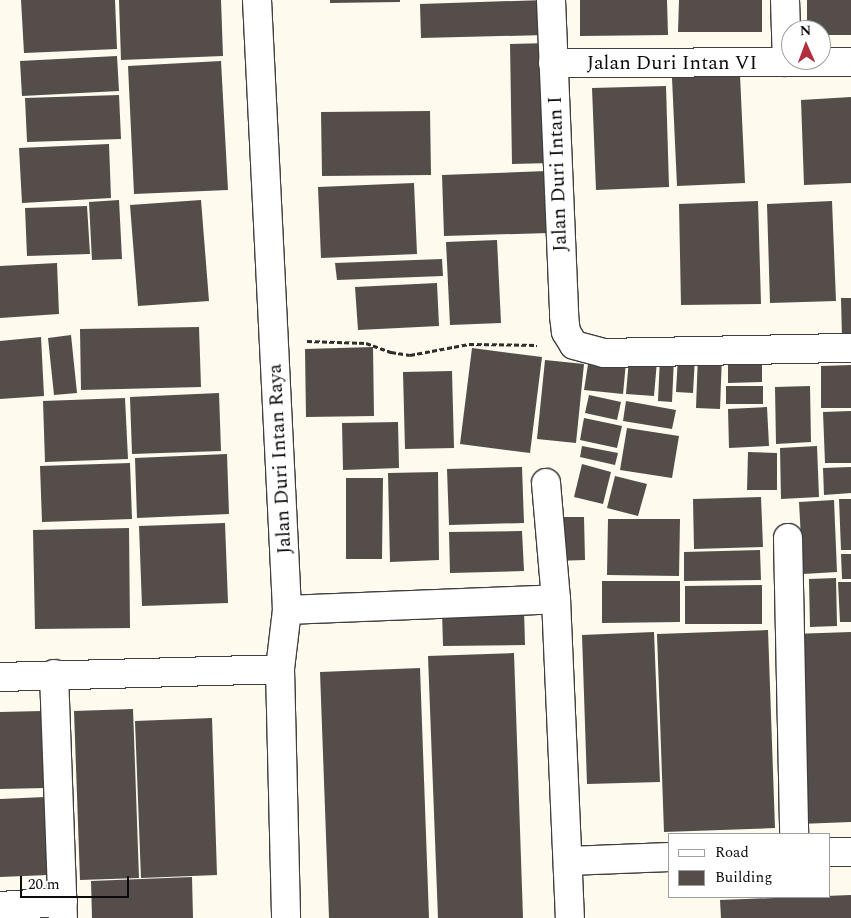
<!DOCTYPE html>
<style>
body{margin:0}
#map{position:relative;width:851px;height:918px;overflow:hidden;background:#fefaed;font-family:Spectral,serif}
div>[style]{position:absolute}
.building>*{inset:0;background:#544d4a}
.path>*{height:3px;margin-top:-1.5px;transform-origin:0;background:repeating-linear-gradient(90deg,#2e2e2e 0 5px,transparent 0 7.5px)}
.roads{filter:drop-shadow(1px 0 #3f3f3f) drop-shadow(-1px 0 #3f3f3f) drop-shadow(0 1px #3f3f3f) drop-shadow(0 -1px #3f3f3f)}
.street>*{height:28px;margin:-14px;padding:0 14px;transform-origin:14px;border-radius:14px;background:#fff}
span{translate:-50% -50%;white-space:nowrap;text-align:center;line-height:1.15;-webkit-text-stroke:5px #fff;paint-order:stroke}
.street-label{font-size:20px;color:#0c0c0c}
.legend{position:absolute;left:668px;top:833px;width:162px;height:65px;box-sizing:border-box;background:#fff;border:1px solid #9e9e9e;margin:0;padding:6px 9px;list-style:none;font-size:15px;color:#0c0c0c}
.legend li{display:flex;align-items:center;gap:10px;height:25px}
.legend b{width:25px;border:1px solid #9e9e9e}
.north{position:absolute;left:781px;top:20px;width:50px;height:50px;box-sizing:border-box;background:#fff;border:1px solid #9e9e9e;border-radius:50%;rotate:358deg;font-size:14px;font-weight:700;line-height:20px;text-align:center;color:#0c0c0c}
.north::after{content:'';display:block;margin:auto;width:18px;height:22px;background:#b22e3c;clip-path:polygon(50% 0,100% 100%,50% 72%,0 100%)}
.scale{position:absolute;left:20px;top:876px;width:109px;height:22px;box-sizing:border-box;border:2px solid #0c0c0c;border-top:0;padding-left:6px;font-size:15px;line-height:18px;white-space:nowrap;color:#0c0c0c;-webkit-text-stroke:4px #fff;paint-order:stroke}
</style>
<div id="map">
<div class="building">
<div style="clip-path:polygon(21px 0,115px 0,117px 49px,24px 53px)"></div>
<div style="clip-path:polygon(119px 0,221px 0,223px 56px,121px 60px)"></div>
<div style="clip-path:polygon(330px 0,400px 0,400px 2px,330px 3px)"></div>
<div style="clip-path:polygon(545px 0,546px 35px,421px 38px,420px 4px)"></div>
<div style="clip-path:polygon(580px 0,667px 0,668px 35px,580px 36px)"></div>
<div style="clip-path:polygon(679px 0,762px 0,762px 32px,678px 32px)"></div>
<div style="clip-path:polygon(807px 0,851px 0,851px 35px,821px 35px,821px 30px,807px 30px)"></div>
<div style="clip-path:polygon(549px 43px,551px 163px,512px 164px,510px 44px)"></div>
<div style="clip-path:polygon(117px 56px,119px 91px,22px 96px,20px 61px)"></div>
<div style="clip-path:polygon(221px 61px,228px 190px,134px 194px,128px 66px)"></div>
<div style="clip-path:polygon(740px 75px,745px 183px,677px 186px,672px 78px)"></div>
<div style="clip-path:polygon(666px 86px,669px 187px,596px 190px,592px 88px)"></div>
<div style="clip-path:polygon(119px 95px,121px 139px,27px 142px,25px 98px)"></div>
<div style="clip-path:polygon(851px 97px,851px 183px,804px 185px,801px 100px)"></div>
<div style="clip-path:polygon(430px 111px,431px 175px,322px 176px,321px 112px)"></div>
<div style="clip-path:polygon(109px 144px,111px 198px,22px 203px,19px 148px)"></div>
<div style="clip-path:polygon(547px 171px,549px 233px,444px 236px,442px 175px)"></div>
<div style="clip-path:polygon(414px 183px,417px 254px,321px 258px,318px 187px)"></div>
<div style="clip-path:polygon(119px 200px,122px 259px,92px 260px,89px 202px)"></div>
<div style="clip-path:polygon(201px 200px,209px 301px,138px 306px,130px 205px)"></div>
<div style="clip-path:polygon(758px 201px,761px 304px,681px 305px,679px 204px)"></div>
<div style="clip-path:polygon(832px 201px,836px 301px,770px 303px,767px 204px)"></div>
<div style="clip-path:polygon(87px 206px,90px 254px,27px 256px,25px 208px)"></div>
<div style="clip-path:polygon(497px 240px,501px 323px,450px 325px,446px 242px)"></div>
<div style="clip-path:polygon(442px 259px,443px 276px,337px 280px,335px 263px)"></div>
<div style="clip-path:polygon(57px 263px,59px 314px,0 318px,0 266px)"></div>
<div style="clip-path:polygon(437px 283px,439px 326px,358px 330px,355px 287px)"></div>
<div style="clip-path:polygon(841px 298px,851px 298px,851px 337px,842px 337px)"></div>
<div style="clip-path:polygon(199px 327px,201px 387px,81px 390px,80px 329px)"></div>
<div style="clip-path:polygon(71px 335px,77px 393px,54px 395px,48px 338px)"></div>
<div style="clip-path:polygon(41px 337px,44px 396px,0 399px,0 341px)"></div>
<div style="clip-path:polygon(373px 347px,374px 416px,306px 417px,305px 349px)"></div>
<div style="clip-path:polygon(472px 348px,542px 357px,530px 453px,460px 444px)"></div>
<div style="clip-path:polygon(728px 352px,762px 352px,762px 382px,728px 383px)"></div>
<div style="clip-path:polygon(698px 354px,722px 355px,720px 409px,696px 408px)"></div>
<div style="clip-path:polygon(678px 356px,695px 357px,693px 393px,676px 392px)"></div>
<div style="clip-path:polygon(660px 357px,674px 358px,672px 402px,658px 401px)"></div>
<div style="clip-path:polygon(589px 358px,626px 362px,623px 394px,584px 390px)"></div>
<div style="clip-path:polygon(629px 359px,657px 361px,654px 396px,626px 394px)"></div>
<div style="clip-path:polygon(545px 360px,584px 364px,576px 443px,537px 439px)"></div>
<div style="clip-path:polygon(851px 365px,851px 408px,821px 408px,821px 366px)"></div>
<div style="clip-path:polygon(452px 371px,454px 448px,405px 449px,403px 372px)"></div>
<div style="clip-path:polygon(726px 386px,763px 386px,763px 404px,726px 404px)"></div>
<div style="clip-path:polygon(810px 386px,811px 442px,776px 444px,775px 387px)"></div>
<div style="clip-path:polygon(219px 393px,221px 451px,132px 454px,130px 397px)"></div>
<div style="clip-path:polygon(589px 395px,621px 402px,617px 420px,585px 413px)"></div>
<div style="clip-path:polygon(125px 398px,128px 459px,45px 462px,43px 401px)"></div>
<div style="clip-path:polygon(626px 401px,676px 410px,672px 429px,623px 421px)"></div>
<div style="clip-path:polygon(767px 407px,769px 446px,729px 448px,728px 409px)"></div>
<div style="clip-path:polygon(851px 411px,851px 463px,825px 463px,823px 412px)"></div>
<div style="clip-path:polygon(584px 418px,622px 426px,617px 448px,580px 440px)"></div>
<div style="clip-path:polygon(398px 422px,399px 468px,343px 470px,342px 423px)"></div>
<div style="clip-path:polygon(627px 428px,679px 436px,672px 478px,620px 470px)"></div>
<div style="clip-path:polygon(582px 446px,618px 453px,615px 465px,580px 457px)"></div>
<div style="clip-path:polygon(817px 446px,819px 497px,781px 499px,780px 448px)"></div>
<div style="clip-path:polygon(748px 452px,777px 453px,777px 490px,747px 490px)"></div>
<div style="clip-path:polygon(227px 454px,229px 514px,137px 518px,135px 458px)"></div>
<div style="clip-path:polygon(130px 463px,132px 519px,42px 522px,40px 466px)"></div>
<div style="clip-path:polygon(582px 464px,611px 472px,603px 504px,574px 497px)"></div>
<div style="clip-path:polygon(522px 467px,524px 523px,449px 525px,447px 469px)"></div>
<div style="clip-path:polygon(851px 467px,851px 493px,824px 495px,823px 468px)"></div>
<div style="clip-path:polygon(438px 472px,439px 560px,390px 562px,388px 473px)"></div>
<div style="clip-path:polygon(615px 476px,647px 484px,638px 516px,607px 508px)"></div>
<div style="clip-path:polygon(346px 478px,383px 478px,382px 559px,346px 559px)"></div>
<div style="clip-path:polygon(761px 497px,763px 547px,694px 549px,693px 499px)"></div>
<div style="clip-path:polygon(839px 499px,851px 499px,851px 550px,841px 550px)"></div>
<div style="clip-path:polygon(834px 500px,837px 572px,803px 574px,799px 502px)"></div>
<div style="clip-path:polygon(553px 517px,584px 517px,585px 560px,554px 561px)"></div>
<div style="clip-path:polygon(608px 519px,680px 519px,679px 576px,607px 575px)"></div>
<div style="clip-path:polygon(225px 523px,228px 603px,142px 606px,139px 526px)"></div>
<div style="clip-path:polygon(129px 528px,130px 628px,35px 629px,33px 530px)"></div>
<div style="clip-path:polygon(522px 531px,524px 571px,450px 573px,449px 532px)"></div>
<div style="clip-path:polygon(760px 550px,761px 580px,684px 581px,684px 552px)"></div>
<div style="clip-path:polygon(841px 554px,851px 554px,851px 579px,842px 579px)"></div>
<div style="clip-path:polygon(836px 578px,837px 626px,810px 627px,809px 579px)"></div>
<div style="clip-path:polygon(602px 581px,680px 581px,680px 622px,602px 623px)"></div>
<div style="clip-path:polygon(838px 582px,851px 582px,851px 622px,840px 622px)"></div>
<div style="clip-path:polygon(762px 585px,762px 624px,685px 624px,685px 586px)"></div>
<div style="clip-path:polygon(524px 609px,525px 645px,443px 646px,442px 610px)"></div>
<div style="clip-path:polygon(768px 630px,775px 828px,664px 832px,657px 634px)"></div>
<div style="clip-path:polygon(654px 632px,660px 782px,587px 784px,582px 635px)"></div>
<div style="clip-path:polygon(851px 632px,851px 822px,799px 824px,792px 634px)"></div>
<div style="clip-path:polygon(514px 653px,523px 918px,438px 918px,428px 656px)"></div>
<div style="clip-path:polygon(420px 668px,429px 918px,329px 918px,320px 672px)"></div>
<div style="clip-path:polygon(133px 709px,139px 878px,80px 880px,74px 711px)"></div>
<div style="clip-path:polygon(42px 711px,45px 788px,0 789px,0 712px)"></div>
<div style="clip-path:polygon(212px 718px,217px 875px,141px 878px,135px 721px)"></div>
<div style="clip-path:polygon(45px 797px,48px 875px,0 877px,0 799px)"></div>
<div style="clip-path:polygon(192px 877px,193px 918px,92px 918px,91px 881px)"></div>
<div style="clip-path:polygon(851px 895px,851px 918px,721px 918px,720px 900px)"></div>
</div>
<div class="path">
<div style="left:307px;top:341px;width:59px;rotate:1.9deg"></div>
<div style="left:366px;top:343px;width:27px;rotate:20deg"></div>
<div style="left:391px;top:352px;width:19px;rotate:9deg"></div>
<div style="left:410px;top:355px;width:60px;rotate:-10.6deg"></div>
<div style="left:469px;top:344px;width:68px;rotate:0.8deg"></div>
</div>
<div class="roads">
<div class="street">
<div style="left:257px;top:0;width:611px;rotate:87.18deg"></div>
<div style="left:287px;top:610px;width:59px;rotate:96.8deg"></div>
<div style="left:280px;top:669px;width:249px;rotate:88.6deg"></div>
<div style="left:551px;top:0;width:316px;rotate:87.6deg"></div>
<div style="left:564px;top:316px;width:16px;rotate:83deg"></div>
<div style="left:566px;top:332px;width:15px;rotate:58deg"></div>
<div style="left:574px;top:345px;width:31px;rotate:15deg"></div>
<div style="left:604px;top:353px;width:247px;rotate:-1.2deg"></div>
<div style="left:785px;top:0;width:62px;rotate:88.2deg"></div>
<div style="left:553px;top:63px;width:298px;rotate:-0.2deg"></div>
<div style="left:546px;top:483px;width:116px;rotate:85.1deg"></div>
<div style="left:788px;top:538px;width:296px;rotate:88.8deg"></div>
<div style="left:287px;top:610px;width:269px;rotate:-2.3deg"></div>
<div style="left:556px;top:599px;width:319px;rotate:87.5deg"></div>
<div style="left:54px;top:674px;width:244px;rotate:87.9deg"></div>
<div style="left:0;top:677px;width:280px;rotate:-1.6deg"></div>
<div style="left:830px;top:852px;width:21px"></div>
<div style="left:568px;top:861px;width:102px;rotate:-2.2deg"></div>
<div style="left:0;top:906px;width:63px;rotate:-3.6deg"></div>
</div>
</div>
<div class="street-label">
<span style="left:672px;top:63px">Jalan Duri Intan VI</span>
<span style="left:558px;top:174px;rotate:-92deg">Jalan Duri Intan I</span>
<span style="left:280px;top:459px;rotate:-93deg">Jalan Duri Intan Raya</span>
</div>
<ul class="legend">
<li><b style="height:6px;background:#fff"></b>Road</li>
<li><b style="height:14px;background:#544d4a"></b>Building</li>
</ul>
<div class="north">N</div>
<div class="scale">20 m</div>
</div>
